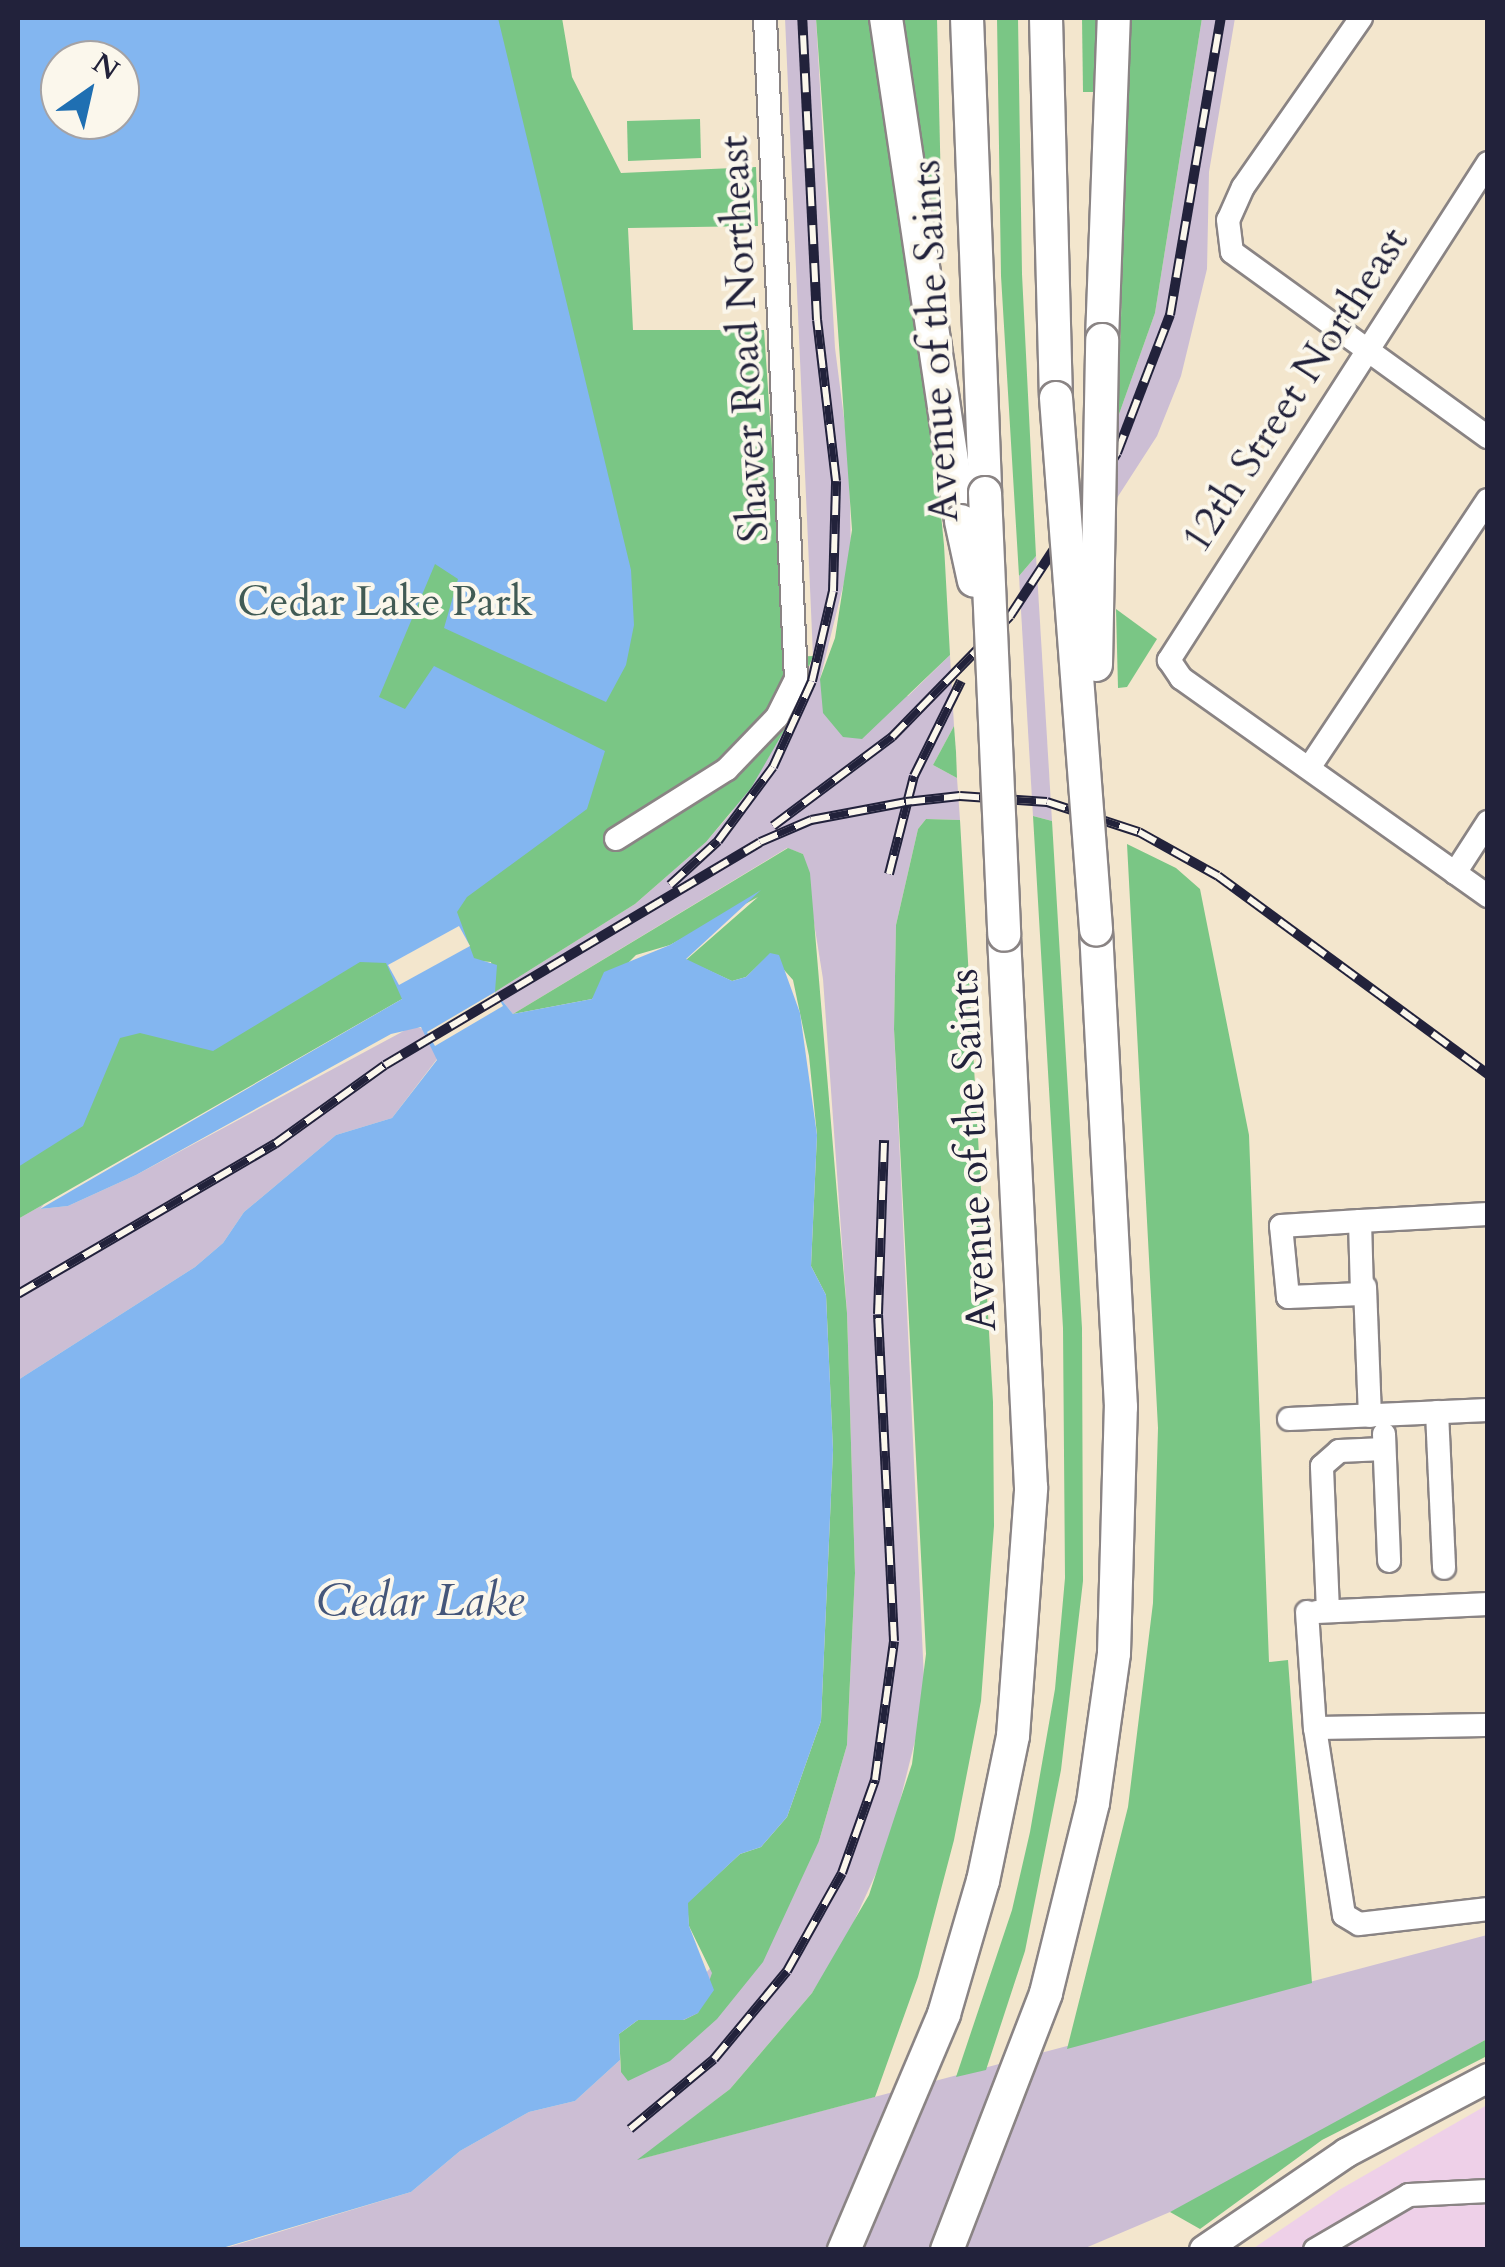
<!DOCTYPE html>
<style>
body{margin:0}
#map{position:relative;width:1505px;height:2267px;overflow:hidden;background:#f3e6cd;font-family:Cardo,serif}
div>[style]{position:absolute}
.built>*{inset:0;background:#eed0e8}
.industrial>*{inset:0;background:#ccbed4}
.green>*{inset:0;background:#7ac685}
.water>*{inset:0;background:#83b6f0}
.pier>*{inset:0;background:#f3e6cd}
.roads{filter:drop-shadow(2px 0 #8a8484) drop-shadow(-2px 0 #8a8484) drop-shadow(0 2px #8a8484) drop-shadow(0 -2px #8a8484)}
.minor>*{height:22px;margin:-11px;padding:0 11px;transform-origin:11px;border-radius:11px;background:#fff}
.major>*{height:28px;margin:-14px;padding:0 14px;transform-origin:14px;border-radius:14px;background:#fff}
.highway>*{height:32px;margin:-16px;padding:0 16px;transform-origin:16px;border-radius:16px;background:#fff}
.rail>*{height:10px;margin-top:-5px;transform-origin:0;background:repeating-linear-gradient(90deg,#fbf7ec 0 19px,#22223b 0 38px);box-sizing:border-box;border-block:2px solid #22223b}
.bridges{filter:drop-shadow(2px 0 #8a8484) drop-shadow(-2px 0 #8a8484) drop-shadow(0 2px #8a8484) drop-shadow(0 -2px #8a8484)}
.highway-bridge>*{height:32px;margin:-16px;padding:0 16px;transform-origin:16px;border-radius:16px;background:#fff}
span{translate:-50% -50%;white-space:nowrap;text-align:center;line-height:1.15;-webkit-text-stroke:8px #fbf7ec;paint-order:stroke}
.street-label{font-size:42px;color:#22223b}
.park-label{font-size:42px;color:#415b55}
.water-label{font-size:45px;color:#44567a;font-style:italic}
.frame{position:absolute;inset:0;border:20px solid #22223b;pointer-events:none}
.north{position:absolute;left:40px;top:40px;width:100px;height:100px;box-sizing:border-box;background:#fbf7ec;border:2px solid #a4a2a5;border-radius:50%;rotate:34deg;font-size:28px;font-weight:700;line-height:40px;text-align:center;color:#22223b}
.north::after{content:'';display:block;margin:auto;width:35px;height:45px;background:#1f6fb2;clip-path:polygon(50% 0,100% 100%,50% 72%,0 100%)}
</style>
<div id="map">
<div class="built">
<div style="clip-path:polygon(1487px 2105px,1487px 2249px,1251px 2250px,1339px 2190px)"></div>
</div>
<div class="industrial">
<div style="clip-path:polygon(785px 18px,816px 18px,835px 348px,849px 457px,851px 554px,820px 679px,908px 696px,950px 655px,954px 726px,933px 765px,957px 778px,960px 820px,926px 819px,918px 829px,896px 925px,894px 1029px,925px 1701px,889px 1845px,845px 1941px,812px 1993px,730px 2089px,640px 2159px,1487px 1935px,1487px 2039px,1203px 2198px,1083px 2249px,219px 2250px,411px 2192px,460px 2151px,529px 2112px,575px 2101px,620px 2060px,621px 2072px,819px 1841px,847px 1745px,855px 1573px,847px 1313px,823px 979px,803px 854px,787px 848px,513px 1014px,495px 992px,635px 904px,706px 842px,731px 813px,801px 695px,813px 656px)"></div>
<div style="clip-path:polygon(1202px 18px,1235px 18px,1209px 172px,1207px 269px,1181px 376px,1157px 436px,1117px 498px,1118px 417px,1155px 313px)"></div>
<div style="clip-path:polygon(1036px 556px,1052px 821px,1033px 816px,1019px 576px)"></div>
<div style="clip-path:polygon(413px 1026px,427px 1030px,437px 1059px,392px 1118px,336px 1135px,244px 1212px,223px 1243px,195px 1267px,18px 1380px,18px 1219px,44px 1204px,40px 1209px,68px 1206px,136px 1175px)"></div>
</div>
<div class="green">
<div style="clip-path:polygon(evenodd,18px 18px,562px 18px,572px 77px,621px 173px,756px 167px,758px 226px,628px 228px,633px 330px,764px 330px,786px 657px,813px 656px,785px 729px,751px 788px,706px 842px,635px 904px,495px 992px,491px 962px,479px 961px,402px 999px,18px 1219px,18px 18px,60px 60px,120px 60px,120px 120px,60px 120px,60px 60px)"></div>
<div style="clip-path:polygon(816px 18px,874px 18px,928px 383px,944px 545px,950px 655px,862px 739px,843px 737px,823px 713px,820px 679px,835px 638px,852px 530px)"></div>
<div style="clip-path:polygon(901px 18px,937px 18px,942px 233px,934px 237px)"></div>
<div style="clip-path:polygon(997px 18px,1018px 18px,1022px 274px,1036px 556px,1019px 576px,1001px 276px)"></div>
<div style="clip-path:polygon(1082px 18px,1102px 18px,1094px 92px,1083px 92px)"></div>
<div style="clip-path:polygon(1130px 18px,1202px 18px,1155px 313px,1118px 417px)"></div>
<div style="clip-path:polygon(700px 119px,701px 158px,628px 161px,627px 121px)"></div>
<div style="clip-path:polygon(1116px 609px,1157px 639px,1127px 687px,1118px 688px)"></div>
<div style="clip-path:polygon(954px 726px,956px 752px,957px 778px,933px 765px)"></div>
<div style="clip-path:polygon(1033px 816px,1052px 821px,1082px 1328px,1083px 1581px,1061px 1770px,1025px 1951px,986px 2070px,956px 2077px,1012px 1910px,1030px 1832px,1055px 1689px,1065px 1578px,1063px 1328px)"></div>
<div style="clip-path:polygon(926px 819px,960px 820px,993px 1402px,994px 1526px,981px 1701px,954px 1840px,918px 1977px,875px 2097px,637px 2160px,730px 2089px,812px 1993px,869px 1895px,912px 1764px,926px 1654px,894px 1029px,896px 925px,918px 829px)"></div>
<div style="clip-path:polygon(1127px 844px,1176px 868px,1200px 889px,1249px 1135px,1269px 1662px,1288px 1660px,1312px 1983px,1067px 2049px,1128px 1807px,1153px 1603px,1158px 1428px)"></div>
<div style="clip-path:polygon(788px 848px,803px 854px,810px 873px,847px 1313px,855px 1573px,847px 1745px,819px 1841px,763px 1962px,717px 2019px,670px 2061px,628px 2081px,621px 2072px,619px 2034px,638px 2020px,684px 2020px,698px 2013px,712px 1973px,689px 1926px,687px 1903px,740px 1854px,761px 1847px,787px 1817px,821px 1721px,833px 1450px,826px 1295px,811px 1266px,817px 1135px,809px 1056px,793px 980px,770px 954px,746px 977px,732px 981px,686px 960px,758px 897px,670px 945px,636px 955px,592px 999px,513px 1014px)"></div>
<div style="clip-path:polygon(1487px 2039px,1487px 2056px,1322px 2140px,1200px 2229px,1170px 2212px)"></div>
</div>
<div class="water">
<div style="clip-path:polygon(evenodd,18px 18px,498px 18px,631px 570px,634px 625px,626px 665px,606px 702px,444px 628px,458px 579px,435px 564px,379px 697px,405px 709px,434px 666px,605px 751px,587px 809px,467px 897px,457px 912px,474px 958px,497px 965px,495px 992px,513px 1014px,592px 999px,604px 972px,670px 945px,761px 890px,686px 959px,732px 981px,746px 977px,770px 953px,779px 955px,800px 1013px,817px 1135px,811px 1266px,826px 1295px,833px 1450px,821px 1721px,787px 1817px,761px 1847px,740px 1854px,688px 1903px,689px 1926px,714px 1990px,698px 2013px,683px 2020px,638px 2020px,619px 2034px,620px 2060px,575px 2101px,529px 2112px,460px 2151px,411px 2192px,219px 2249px,18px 2249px,18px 1380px,195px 1267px,223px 1243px,244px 1212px,336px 1135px,392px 1118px,437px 1060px,421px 1027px,391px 1034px,136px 1175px,68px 1206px,40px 1209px,402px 999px,386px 963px,360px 962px,213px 1051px,140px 1033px,120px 1038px,83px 1126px,18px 1167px,18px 18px,60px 60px,120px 60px,120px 120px,60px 120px,60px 60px)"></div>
</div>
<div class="pier">
<div style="clip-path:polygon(459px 926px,470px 946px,399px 985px,388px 965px)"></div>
<div style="clip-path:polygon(495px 992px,503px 1006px,435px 1046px,427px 1032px)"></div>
</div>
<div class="roads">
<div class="minor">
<div style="left:1361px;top:18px;width:206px;rotate:124.9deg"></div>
<div style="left:1243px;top:187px;width:36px;rotate:114deg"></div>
<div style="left:1228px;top:220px;width:32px;rotate:83deg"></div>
<div style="left:1232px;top:252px;width:316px;rotate:35.9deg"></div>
<div style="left:1488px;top:163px;width:591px;rotate:122.69deg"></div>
<div style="left:1169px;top:660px;width:22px;rotate:56deg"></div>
<div style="left:1181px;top:678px;width:377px;rotate:35.4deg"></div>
<div style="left:1309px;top:768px;width:322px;rotate:-56.3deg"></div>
<div style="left:616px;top:839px;width:131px;rotate:-32.2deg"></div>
<div style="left:727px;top:769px;width:72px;rotate:-46.1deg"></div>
<div style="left:777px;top:717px;width:42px;rotate:-63.4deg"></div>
<div style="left:796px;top:679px;width:662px;rotate:-92.69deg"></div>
<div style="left:1455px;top:873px;width:61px;rotate:-57.1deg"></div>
<div style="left:1360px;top:1221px;width:73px;rotate:88.4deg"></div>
<div style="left:1362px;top:1294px;width:74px;rotate:177.7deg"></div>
<div style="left:1288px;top:1297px;width:71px;rotate:-95.6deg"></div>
<div style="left:1281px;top:1226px;width:79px;rotate:-3.6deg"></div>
<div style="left:1360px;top:1221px;width:128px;rotate:-3.1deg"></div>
<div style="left:1365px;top:1287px;width:129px;rotate:87.8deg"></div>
<div style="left:1437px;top:1412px;width:156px;rotate:87.4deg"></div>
<div style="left:1289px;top:1419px;width:199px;rotate:-2.6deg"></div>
<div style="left:1384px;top:1434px;width:127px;rotate:87.7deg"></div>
<div style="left:1328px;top:1611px;width:145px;rotate:-92.4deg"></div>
<div style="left:1322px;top:1466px;width:23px;rotate:-41deg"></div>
<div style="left:1339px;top:1451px;width:45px;rotate:-2.5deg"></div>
<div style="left:1307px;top:1612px;width:116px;rotate:86.1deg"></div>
<div style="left:1315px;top:1728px;width:173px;rotate:-1deg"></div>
<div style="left:1317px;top:1612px;width:171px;rotate:-2.7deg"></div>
<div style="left:1315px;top:1728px;width:189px;rotate:81.2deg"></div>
<div style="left:1344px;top:1915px;width:17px;rotate:31deg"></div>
<div style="left:1359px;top:1924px;width:130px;rotate:-6.6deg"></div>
<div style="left:1315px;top:2250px;width:109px;rotate:-30.3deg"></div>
<div style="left:1409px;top:2195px;width:79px;rotate:-2.9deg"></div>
</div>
<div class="major">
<div style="left:1204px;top:2250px;width:172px;rotate:-34.3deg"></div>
<div style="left:1346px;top:2153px;width:161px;rotate:-27.8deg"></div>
</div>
<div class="highway">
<div style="left:886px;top:18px;width:509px;rotate:81.52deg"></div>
<div style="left:967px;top:18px;width:475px;rotate:87.8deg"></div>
<div style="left:1046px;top:18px;width:380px;rotate:88.5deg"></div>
<div style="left:1102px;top:340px;width:322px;rotate:-87.9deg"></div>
<div style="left:844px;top:2250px;width:256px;rotate:-67deg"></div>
<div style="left:944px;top:2014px;width:139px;rotate:-73.7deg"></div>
<div style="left:983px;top:1881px;width:148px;rotate:-78.3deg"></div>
<div style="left:1013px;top:1736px;width:249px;rotate:-85.8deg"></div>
<div style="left:1031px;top:1488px;width:554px;rotate:-92.8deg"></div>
<div style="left:947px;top:2250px;width:275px;rotate:-68.9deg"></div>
<div style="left:1046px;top:1993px;width:196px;rotate:-76.1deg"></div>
<div style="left:1093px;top:1803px;width:151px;rotate:-82deg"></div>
<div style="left:1114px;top:1653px;width:246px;rotate:-88.4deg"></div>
<div style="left:1121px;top:1407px;width:479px;rotate:-93deg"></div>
</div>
</div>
<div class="rail">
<div style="left:773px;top:826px;width:149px;rotate:-36.8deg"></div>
<div style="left:892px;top:737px;width:169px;rotate:-45.7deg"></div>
<div style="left:1010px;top:616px;width:195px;rotate:-56.7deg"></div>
<div style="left:1117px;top:453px;width:148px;rotate:-69deg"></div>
<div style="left:1170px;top:315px;width:301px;rotate:-80.3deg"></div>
<div style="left:889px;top:874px;width:101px;rotate:-75.7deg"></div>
<div style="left:914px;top:776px;width:106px;rotate:-63.7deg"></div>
<div style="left:670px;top:885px;width:65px;rotate:-42.5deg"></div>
<div style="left:718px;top:841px;width:92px;rotate:-53.4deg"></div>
<div style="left:773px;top:767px;width:94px;rotate:-65.6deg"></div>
<div style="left:812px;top:681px;width:92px;rotate:-76.9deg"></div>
<div style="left:833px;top:591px;width:110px;rotate:-88.4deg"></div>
<div style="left:836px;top:481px;width:162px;rotate:-96.7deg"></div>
<div style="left:817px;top:320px;width:302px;rotate:-92.8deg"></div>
<div style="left:18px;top:1294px;width:298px;rotate:-30.3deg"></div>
<div style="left:275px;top:1144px;width:135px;rotate:-35.7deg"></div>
<div style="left:385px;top:1065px;width:436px;rotate:-30.7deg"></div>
<div style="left:760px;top:842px;width:56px;rotate:-23.3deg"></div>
<div style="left:811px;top:820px;width:97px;rotate:-10.7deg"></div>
<div style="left:906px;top:802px;width:54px;rotate:-6.3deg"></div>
<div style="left:960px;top:796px;width:87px;rotate:3.9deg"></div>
<div style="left:1047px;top:802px;width:97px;rotate:18.1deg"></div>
<div style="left:1139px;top:832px;width:90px;rotate:29.1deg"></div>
<div style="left:1218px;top:876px;width:335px;rotate:36.3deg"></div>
<div style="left:630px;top:2129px;width:109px;rotate:-39.8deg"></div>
<div style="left:714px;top:2059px;width:114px;rotate:-50.3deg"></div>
<div style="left:787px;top:1971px;width:112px;rotate:-60.7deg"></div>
<div style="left:842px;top:1873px;width:99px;rotate:-70.5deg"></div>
<div style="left:875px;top:1780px;width:140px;rotate:-82.2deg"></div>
<div style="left:894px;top:1641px;width:327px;rotate:-92.8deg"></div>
<div style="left:878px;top:1314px;width:174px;rotate:-88deg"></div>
</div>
<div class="bridges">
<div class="highway-bridge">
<div style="left:1056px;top:398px;width:533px;rotate:85.69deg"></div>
<div style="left:985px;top:493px;width:442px;rotate:87.5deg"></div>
<div style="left:961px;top:521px;width:61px;rotate:77.8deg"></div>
<div style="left:1096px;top:665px;width:325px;rotate:-88.9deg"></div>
</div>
</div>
<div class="street-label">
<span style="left:744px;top:339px;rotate:-93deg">Shaver Road Northeast</span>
<span style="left:935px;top:341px;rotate:-93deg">Avenue of the Saints</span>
<span style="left:1295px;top:390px;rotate:-57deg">12th Street Northeast</span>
<span style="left:973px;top:1150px;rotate:-93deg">Avenue of the Saints</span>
</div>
<div class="park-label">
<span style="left:385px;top:602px">Cedar Lake Park</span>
</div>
<div class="water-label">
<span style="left:420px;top:1601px">Cedar Lake</span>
</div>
<div class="frame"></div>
<div class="north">N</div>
</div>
